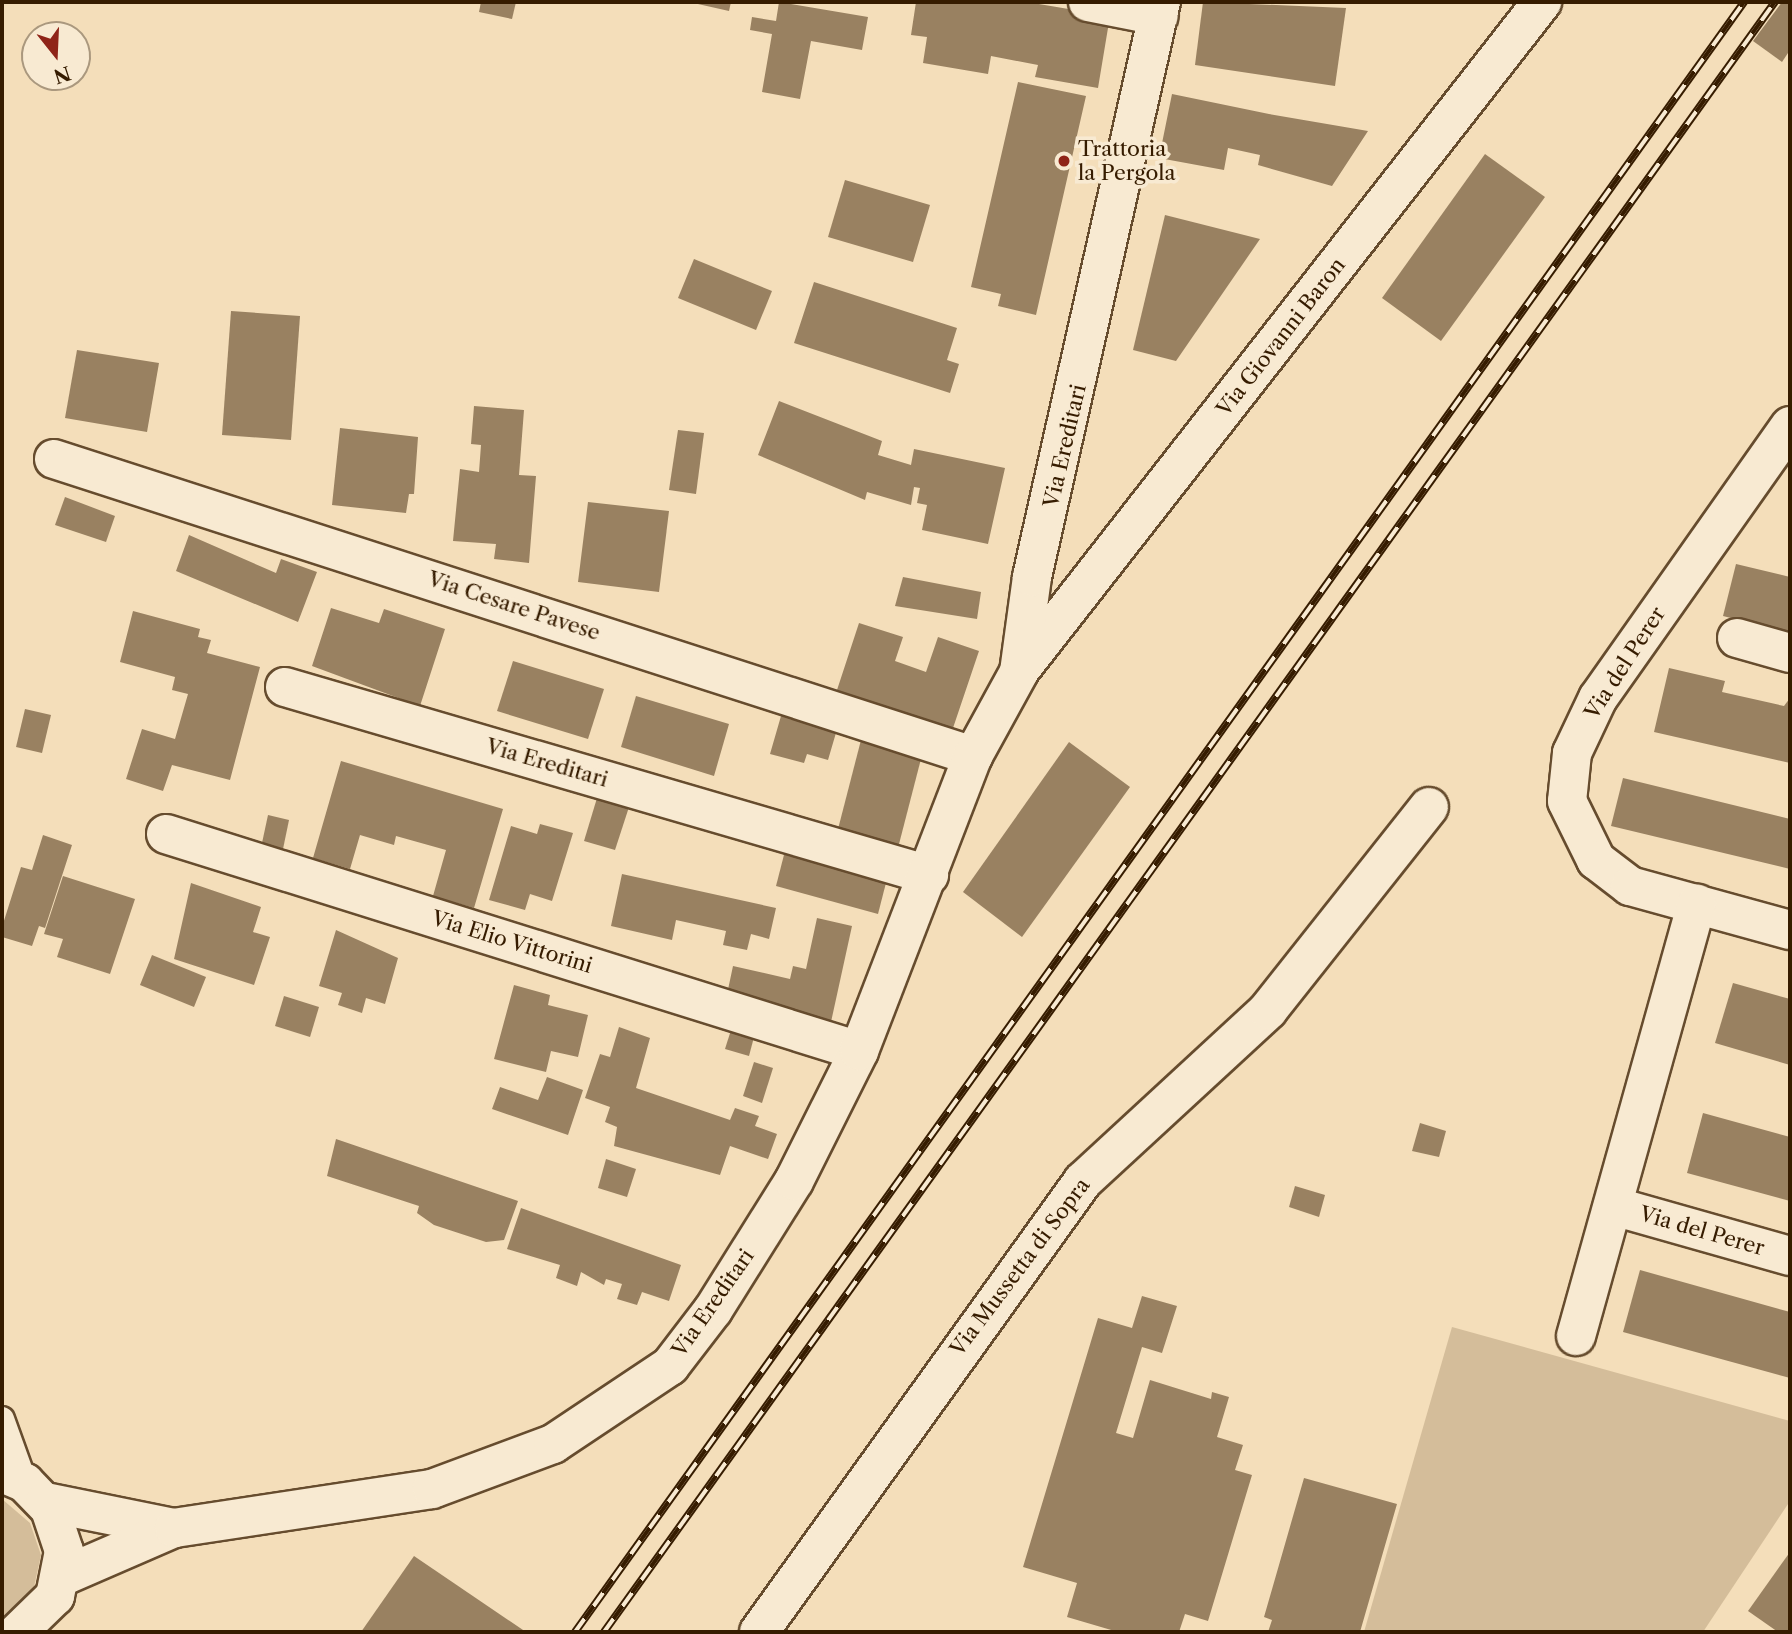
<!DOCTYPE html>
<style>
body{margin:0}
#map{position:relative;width:1792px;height:1634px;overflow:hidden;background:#f4deba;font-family:"Libre Caslon Text",serif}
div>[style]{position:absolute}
.green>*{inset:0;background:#d4bd9a}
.building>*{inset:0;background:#998161}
.roads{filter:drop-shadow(2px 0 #664c2e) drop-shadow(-2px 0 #664c2e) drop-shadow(0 2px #664c2e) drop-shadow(0 -2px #664c2e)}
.lane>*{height:24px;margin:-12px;padding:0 12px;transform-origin:12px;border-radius:12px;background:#f8ead2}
.street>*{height:38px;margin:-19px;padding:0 19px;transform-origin:19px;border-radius:19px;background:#f8ead2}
.rail>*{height:8px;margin-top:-4px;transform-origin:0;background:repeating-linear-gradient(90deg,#f8ead2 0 16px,#361c00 0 32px);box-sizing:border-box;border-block:2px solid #361c00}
.dots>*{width:19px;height:19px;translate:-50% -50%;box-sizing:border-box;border:4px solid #f8ead2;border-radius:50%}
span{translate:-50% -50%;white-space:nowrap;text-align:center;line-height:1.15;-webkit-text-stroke:7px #f8ead2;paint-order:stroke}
.poi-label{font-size:21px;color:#361c00}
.left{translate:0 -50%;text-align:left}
.street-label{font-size:21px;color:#361c00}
.frame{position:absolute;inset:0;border:4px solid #361c00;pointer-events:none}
.north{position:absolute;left:21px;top:21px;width:70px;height:70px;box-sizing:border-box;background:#f8ead2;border:2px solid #aa987e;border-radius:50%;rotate:162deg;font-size:19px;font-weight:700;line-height:28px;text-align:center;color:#361c00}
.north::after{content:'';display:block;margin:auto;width:24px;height:32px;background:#8f2418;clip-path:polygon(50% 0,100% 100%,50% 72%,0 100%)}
</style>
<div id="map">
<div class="green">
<div style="clip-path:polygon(1452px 1327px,1790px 1421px,1790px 1501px,1703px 1632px,1364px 1632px)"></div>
<div style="clip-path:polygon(2px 1499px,30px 1523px,41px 1555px,34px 1587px,2px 1617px)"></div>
</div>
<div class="building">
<div style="clip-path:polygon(481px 2px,516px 2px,512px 19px,479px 12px)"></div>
<div style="clip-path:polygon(689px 2px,731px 2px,729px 11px)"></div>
<div style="clip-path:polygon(779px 2px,868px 17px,862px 50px,811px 41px,800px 99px,762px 92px,772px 34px,750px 30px,752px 17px,776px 21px)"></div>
<div style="clip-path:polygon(916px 2px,1027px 2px,1110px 16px,1098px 88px,1035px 77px,1038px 65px,991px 56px,988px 74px,923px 63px,927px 37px,911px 35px)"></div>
<div style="clip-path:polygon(1203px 2px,1346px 8px,1335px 86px,1195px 65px)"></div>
<div style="clip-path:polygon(1782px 2px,1790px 2px,1790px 50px,1782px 62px,1753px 41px)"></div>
<div style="clip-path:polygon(1018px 82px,1086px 96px,1036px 315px,998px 306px,1001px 294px,971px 287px)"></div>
<div style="clip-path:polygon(1172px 94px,1269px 114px,1368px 131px,1332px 186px,1258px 165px,1260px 155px,1228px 148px,1224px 170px,1159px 158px)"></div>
<div style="clip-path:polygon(1485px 154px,1545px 197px,1441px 341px,1382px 298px)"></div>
<div style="clip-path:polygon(845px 180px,930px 205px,913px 262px,828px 237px)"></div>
<div style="clip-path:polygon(1165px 215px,1260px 239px,1176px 361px,1133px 350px)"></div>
<div style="clip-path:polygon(694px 259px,772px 291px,756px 330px,678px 298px)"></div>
<div style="clip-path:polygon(814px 282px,957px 328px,947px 360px,959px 364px,950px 393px,794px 343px)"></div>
<div style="clip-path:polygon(231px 311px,300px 316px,291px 440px,222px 435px)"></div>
<div style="clip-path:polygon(77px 350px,159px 363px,147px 432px,65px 418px)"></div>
<div style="clip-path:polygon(779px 401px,882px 441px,878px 455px,911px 465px,914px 449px,1005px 468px,988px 544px,922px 530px,927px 505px,917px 503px,920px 488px,914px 487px,911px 505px,867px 492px,865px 500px,758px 455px)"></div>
<div style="clip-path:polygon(474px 406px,524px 410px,519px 475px,536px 476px,529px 563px,494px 559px,496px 544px,453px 541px,460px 469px,479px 472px,481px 445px,471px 444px)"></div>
<div style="clip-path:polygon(340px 428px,418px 437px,414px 494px,409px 494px,406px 513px,332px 505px)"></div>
<div style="clip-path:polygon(678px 430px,704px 433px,696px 494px,669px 490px)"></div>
<div style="clip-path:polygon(65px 497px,115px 516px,106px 542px,55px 525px)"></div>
<div style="clip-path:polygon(588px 502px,669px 511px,659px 592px,578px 582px)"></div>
<div style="clip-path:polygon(189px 535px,276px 573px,281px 559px,317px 572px,298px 622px,176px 571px)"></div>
<div style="clip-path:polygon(1736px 564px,1790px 577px,1790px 633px,1723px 616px)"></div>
<div style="clip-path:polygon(903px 577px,981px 592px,977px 619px,895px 606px)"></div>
<div style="clip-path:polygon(331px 608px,379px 623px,384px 609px,445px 629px,420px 706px,312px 666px)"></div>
<div style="clip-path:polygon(133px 611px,200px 629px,198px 637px,211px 640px,207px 653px,260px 667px,230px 780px,172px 765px,163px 791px,126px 779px,142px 729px,175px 739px,188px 694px,172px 690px,175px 677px,120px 662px)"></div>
<div style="clip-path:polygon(859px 623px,903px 637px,895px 661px,926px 672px,938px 637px,979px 651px,953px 728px,837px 690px)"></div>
<div style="clip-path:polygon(513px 661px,604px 689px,588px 739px,497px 711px)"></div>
<div style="clip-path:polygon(1669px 668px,1725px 681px,1722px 692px,1784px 706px,1790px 698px,1790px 763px,1654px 732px)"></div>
<div style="clip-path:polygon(636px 696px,729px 724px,714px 776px,621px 747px)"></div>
<div style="clip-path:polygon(25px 709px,51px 715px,42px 753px,16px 747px)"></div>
<div style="clip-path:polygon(781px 716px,838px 726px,828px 760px,807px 754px,804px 763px,770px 754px)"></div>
<div style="clip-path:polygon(861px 740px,922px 755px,898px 848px,837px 833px)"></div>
<div style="clip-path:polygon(1069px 742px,1130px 787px,1022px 937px,963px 892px)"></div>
<div style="clip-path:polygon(341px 761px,503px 809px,474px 908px,433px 896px,446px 850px,396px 836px,394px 845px,360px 835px,350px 869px,313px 858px)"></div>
<div style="clip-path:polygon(1623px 778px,1790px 819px,1790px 869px,1611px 826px)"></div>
<div style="clip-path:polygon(597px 798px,629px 807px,615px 850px,584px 841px)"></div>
<div style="clip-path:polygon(268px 815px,289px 820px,283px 849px,262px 843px)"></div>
<div style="clip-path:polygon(540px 824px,573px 833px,552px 901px,530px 894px,525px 910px,489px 900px,511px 826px,537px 834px)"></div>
<div style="clip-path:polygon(43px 835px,72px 845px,45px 928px,39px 926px,32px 946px,2px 937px,2px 927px,21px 867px,32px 870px)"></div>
<div style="clip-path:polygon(786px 847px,888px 875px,878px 914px,776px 886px)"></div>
<div style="clip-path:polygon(622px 874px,776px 908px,769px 939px,751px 934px,747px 950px,723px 945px,726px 931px,676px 920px,672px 940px,611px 926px)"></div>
<div style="clip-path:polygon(63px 876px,135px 899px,110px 974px,57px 957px,63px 939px,44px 934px)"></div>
<div style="clip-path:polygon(191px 883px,261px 907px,253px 932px,270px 937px,254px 985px,174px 959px)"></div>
<div style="clip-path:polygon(817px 918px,852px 926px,831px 1022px,726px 999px,733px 966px,790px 979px,793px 966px,806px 969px)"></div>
<div style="clip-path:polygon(336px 930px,398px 958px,385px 1004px,366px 998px,362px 1013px,338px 1005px,342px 993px,319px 986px)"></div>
<div style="clip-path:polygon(152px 955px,206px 977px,194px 1007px,140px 985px)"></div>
<div style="clip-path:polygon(1733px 983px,1790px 999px,1790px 1065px,1715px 1043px)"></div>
<div style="clip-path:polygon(514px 985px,550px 995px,548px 1005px,588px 1015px,578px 1057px,551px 1051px,546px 1072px,494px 1059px)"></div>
<div style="clip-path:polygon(284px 996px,319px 1007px,310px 1037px,275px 1026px)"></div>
<div style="clip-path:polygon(619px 1027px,650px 1038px,636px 1088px,730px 1120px,735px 1108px,759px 1116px,755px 1126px,777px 1134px,768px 1159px,730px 1146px,720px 1175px,614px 1146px,617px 1127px,605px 1122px,610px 1107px,585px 1098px,600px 1054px,610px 1057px)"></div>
<div style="clip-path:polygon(731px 1030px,754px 1037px,749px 1056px,725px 1049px)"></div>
<div style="clip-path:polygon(754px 1062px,773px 1068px,762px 1103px,743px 1096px)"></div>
<div style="clip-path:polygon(547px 1077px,583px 1090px,568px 1135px,492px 1109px,500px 1087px,538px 1100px)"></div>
<div style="clip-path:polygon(1703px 1113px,1790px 1137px,1790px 1201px,1687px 1173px)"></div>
<div style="clip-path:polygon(1420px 1123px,1446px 1131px,1439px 1157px,1412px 1151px)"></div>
<div style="clip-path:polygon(336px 1139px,518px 1201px,504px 1240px,486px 1242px,434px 1225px,417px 1213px,419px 1206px,327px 1176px)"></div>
<div style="clip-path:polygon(606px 1159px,636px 1169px,627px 1197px,598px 1188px)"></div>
<div style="clip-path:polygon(1295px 1186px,1325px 1195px,1319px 1217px,1289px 1207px)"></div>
<div style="clip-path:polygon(521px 1208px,681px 1265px,669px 1301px,642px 1292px,637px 1305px,617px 1299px,622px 1284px,606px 1279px,604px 1285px,581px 1272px,577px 1286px,556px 1278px,560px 1265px,507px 1249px)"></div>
<div style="clip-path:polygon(1640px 1270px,1790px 1312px,1790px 1378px,1623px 1332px)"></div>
<div style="clip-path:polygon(1142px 1296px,1177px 1306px,1162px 1353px,1142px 1347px,1116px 1433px,1133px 1438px,1150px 1380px,1211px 1399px,1212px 1392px,1229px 1397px,1217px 1437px,1243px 1445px,1235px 1470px,1252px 1475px,1208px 1621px,1185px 1614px,1179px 1632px,1118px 1632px,1067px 1617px,1077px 1583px,1023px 1567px,1098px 1318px,1132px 1328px)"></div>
<div style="clip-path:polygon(1304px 1478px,1397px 1504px,1360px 1632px,1268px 1632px,1272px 1620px,1264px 1617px)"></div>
<div style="clip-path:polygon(1790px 1552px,1790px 1632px,1778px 1632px,1748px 1611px)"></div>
<div style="clip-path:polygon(414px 1556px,526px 1632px,361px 1632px)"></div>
</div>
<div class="roads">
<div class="lane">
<div style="left:2px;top:1419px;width:68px;rotate:70.2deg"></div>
</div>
<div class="street">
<div style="left:1088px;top:2px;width:72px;rotate:11.2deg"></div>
<div style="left:1790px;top:426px;width:333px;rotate:125.2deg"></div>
<div style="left:1598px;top:698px;width:61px;rotate:115.3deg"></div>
<div style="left:1572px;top:753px;width:48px;rotate:95.9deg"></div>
<div style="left:1567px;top:801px;width:66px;rotate:63.8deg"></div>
<div style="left:1596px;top:860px;width:43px;rotate:37.4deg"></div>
<div style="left:1630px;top:886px;width:166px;rotate:15.4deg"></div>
<div style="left:54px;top:459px;width:966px;rotate:17.91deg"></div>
<div style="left:1737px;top:638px;width:55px;rotate:15.8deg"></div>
<div style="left:1020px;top:670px;width:848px;rotate:-51.99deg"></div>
<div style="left:285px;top:687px;width:671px;rotate:16.27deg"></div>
<div style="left:166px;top:834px;width:726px;rotate:17.39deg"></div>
<div style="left:1613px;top:1206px;width:184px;rotate:15.8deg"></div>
<div style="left:1576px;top:1336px;width:449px;rotate:-74.4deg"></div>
<div style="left:2px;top:1473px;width:25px;rotate:23deg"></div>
<div style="left:25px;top:1483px;width:36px;rotate:46deg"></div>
<div style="left:50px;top:1509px;width:44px;rotate:71.6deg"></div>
<div style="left:64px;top:1551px;width:46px;rotate:101.3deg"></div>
<div style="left:55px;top:1596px;width:52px;rotate:135.8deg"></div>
<div style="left:45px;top:1502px;width:132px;rotate:11.4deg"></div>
<div style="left:61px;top:1577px;width:123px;rotate:-23.4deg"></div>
<div style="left:174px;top:1528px;width:261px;rotate:-8.6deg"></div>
<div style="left:432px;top:1489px;width:129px;rotate:-20.4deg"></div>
<div style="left:553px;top:1444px;width:141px;rotate:-33.7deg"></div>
<div style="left:670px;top:1366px;width:71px;rotate:-52.5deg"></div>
<div style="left:713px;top:1310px;width:152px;rotate:-57.9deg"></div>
<div style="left:794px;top:1181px;width:145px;rotate:-63.4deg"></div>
<div style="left:859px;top:1051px;width:316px;rotate:-68.9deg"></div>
<div style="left:973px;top:756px;width:96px;rotate:-61.3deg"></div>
<div style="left:1019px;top:672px;width:96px;rotate:-82.2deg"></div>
<div style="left:1032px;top:577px;width:589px;rotate:-77.36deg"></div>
<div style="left:759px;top:1632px;width:555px;rotate:-54.31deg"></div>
<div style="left:1083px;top:1181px;width:252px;rotate:-42.7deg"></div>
<div style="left:1268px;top:1010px;width:259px;rotate:-51.6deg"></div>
</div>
</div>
<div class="rail">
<div style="left:575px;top:1632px;width:2006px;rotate:-54.35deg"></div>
<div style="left:604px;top:1632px;width:2007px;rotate:-54.31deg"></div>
</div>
<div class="dots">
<div style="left:1064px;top:161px;background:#8f2418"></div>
</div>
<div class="poi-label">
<span class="left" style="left:1078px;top:161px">Trattoria<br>la Pergola</span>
</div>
<div class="street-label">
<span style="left:1281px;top:337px;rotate:-52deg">Via Giovanni Baron</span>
<span style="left:1065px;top:446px;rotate:-77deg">Via Ereditari</span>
<span style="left:514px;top:606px;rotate:18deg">Via Cesare Pavese</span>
<span style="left:1625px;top:663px;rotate:-57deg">Via del Perer</span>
<span style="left:547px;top:763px;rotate:16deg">Via Ereditari</span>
<span style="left:512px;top:942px;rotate:17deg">Via Elio Vittorini</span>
<span style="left:1702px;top:1231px;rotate:16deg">Via del Perer</span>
<span style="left:1020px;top:1267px;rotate:-53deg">Via Mussetta di Sopra</span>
<span style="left:713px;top:1303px;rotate:-55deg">Via Ereditari</span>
</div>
<div class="frame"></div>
<div class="north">N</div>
</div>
